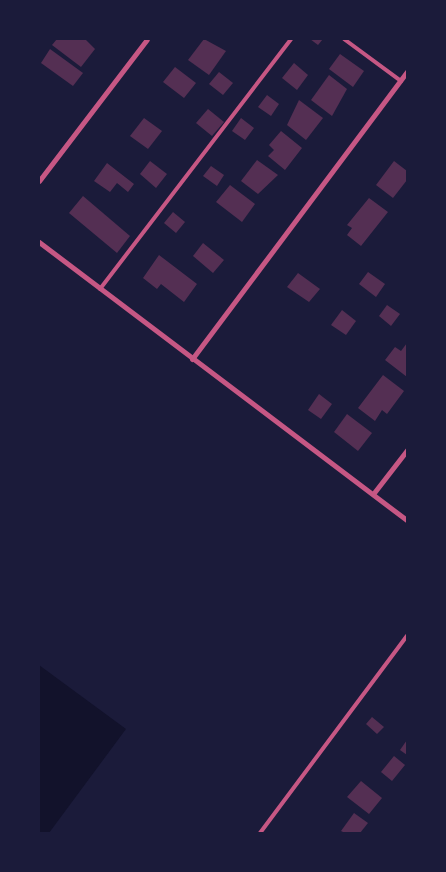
<!DOCTYPE html>
<style>
body{margin:0}
#map{position:relative;width:446px;height:872px;overflow:hidden;background:#1b1b3a;font-family:"Asap Condensed",sans-serif}
div>[style]{position:absolute}
.water>*{inset:0;background:#12122b}
.building>*{inset:0;background:#542f53}
.service>*{height:4px;margin:-2px;padding:0 2px;transform-origin:2px;border-radius:2px;background:#c65784}
.minor>*{height:5px;margin:-2.5px;padding:0 2.5px;transform-origin:2.5px;border-radius:2.5px;background:#c65784}
span{translate:-50% -50%;white-space:nowrap;text-align:center;line-height:1.15;-webkit-text-stroke:5px #1b1b3a;paint-order:stroke}
.frame{position:absolute;inset:0;border:40px solid #1b1b3a;pointer-events:none}
</style>
<div id="map">
<div class="water">
<div style="clip-path:polygon(39px 665px,126px 729px,49px 833px,39px 833px)"></div>
</div>
<div class="building">
<div style="clip-path:polygon(57px 39px,85px 39px,95px 49px,81px 67px,52px 45px)"></div>
<div style="clip-path:polygon(204px 39px,226px 51px,209px 75px,188px 60px)"></div>
<div style="clip-path:polygon(310px 39px,323px 39px,318px 45px)"></div>
<div style="clip-path:polygon(50px 49px,83px 73px,73px 86px,41px 63px)"></div>
<div style="clip-path:polygon(340px 54px,364px 71px,353px 87px,329px 69px)"></div>
<div style="clip-path:polygon(294px 63px,308px 75px,297px 90px,282px 78px)"></div>
<div style="clip-path:polygon(175px 67px,196px 83px,184px 98px,163px 82px)"></div>
<div style="clip-path:polygon(219px 72px,233px 83px,223px 95px,209px 84px)"></div>
<div style="clip-path:polygon(329px 75px,347px 89px,332px 116px,311px 100px)"></div>
<div style="clip-path:polygon(267px 95px,279px 104px,271px 116px,258px 107px)"></div>
<div style="clip-path:polygon(299px 100px,323px 118px,306px 140px,287px 125px)"></div>
<div style="clip-path:polygon(208px 109px,224px 122px,212px 136px,196px 123px)"></div>
<div style="clip-path:polygon(144px 118px,162px 131px,148px 149px,130px 136px)"></div>
<div style="clip-path:polygon(241px 118px,254px 128px,245px 140px,232px 131px)"></div>
<div style="clip-path:polygon(281px 131px,302px 148px,285px 170px,268px 156px,274px 150px,269px 145px)"></div>
<div style="clip-path:polygon(257px 160px,278px 175px,258px 194px,241px 181px)"></div>
<div style="clip-path:polygon(150px 161px,167px 174px,156px 188px,140px 174px)"></div>
<div style="clip-path:polygon(394px 161px,407px 171px,407px 180px,393px 198px,376px 185px)"></div>
<div style="clip-path:polygon(107px 163px,134px 184px,128px 192px,117px 183px,110px 192px,94px 181px)"></div>
<div style="clip-path:polygon(211px 166px,224px 175px,217px 186px,203px 176px)"></div>
<div style="clip-path:polygon(230px 185px,255px 204px,242px 222px,216px 202px)"></div>
<div style="clip-path:polygon(83px 196px,130px 236px,117px 253px,69px 213px)"></div>
<div style="clip-path:polygon(369px 198px,388px 212px,361px 246px,347px 235px,352px 228px,347px 225px)"></div>
<div style="clip-path:polygon(173px 212px,185px 222px,176px 233px,164px 223px)"></div>
<div style="clip-path:polygon(203px 243px,224px 260px,213px 273px,193px 256px)"></div>
<div style="clip-path:polygon(159px 255px,197px 284px,184px 302px,161px 284px,157px 289px,143px 278px)"></div>
<div style="clip-path:polygon(368px 272px,385px 284px,376px 297px,359px 284px)"></div>
<div style="clip-path:polygon(298px 273px,320px 289px,309px 302px,287px 287px)"></div>
<div style="clip-path:polygon(387px 305px,400px 314px,391px 326px,379px 316px)"></div>
<div style="clip-path:polygon(342px 310px,356px 321px,346px 335px,331px 325px)"></div>
<div style="clip-path:polygon(407px 343px,407px 377px,385px 360px,395px 347px,401px 351px)"></div>
<div style="clip-path:polygon(383px 375px,404px 391px,387px 414px,382px 410px,375px 421px,358px 408px)"></div>
<div style="clip-path:polygon(319px 394px,332px 404px,321px 419px,308px 410px)"></div>
<div style="clip-path:polygon(347px 414px,372px 433px,358px 451px,334px 432px)"></div>
<div style="clip-path:polygon(372px 717px,384px 727px,377px 734px,366px 724px)"></div>
<div style="clip-path:polygon(407px 740px,407px 755px,400px 750px)"></div>
<div style="clip-path:polygon(394px 756px,405px 765px,392px 781px,381px 772px)"></div>
<div style="clip-path:polygon(361px 781px,382px 798px,369px 814px,347px 797px)"></div>
<div style="clip-path:polygon(354px 813px,368px 823px,360px 833px,345px 833px,341px 831px)"></div>
</div>
<div class="service">
<div style="left:344px;top:39px;width:71px;rotate:36.4deg"></div>
<div style="left:100px;top:289px;width:315px;rotate:-52.6deg"></div>
<div style="left:260px;top:833px;width:246px;rotate:-53.3deg"></div>
</div>
<div class="minor">
<div style="left:39px;top:181px;width:178px;rotate:-52.7deg"></div>
<div style="left:39px;top:242px;width:461px;rotate:37.1deg"></div>
<div style="left:192px;top:359px;width:359px;rotate:-53.2deg"></div>
<div style="left:373px;top:494px;width:56px;rotate:-52.3deg"></div>
</div>
<div class="frame"></div>
</div>
